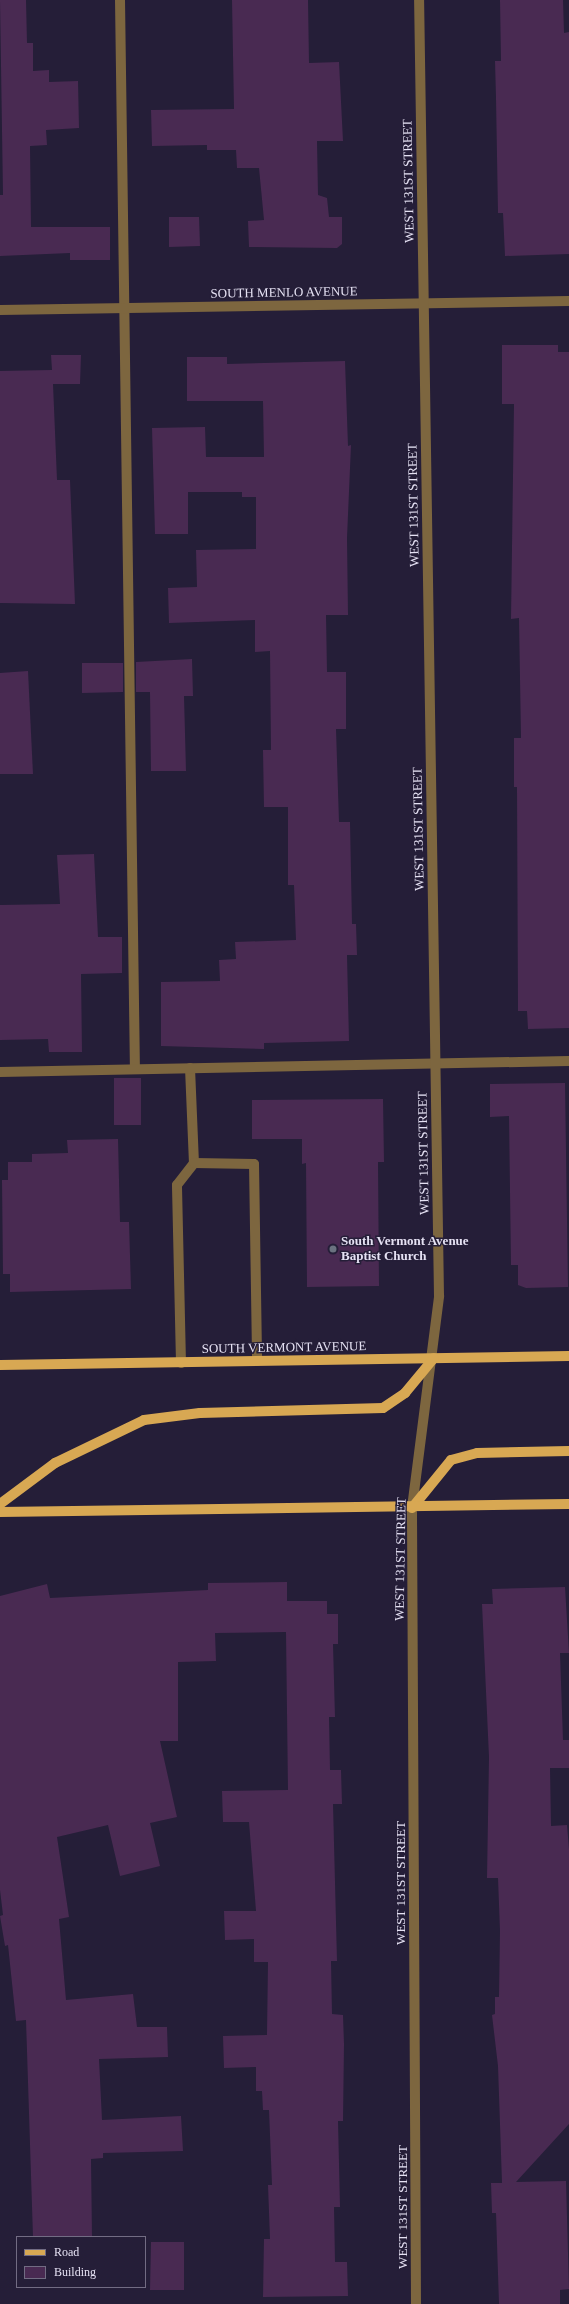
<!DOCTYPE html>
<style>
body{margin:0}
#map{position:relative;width:569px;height:2304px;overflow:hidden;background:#251e38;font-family:Georgia,serif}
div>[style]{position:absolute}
.building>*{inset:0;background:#492a52}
.minor>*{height:10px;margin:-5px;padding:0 5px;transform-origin:5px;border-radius:5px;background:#7d663f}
.major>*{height:10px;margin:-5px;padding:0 5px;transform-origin:5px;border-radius:5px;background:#d8a853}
.dots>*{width:11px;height:11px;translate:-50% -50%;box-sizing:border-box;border:2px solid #251e38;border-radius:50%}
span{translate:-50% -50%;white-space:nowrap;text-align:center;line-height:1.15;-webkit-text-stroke:3px #251e38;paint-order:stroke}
.street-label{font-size:13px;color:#e5e1f3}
.poi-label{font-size:13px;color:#e5e1f3;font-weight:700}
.left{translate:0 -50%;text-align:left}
.legend{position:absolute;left:16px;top:2236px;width:130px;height:52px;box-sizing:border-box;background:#251e38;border:1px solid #726c83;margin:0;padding:5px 7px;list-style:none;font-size:12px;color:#e5e1f3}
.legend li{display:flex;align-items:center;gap:8px;height:20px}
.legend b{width:20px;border:1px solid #726c83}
</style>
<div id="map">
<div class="building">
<div style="clip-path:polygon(0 0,26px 0,27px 43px,33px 43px,33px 71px,49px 70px,49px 82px,78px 81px,79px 128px,46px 130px,47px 145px,30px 146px,31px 227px,110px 227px,110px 260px,70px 260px,70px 253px,0 256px,0 195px,3px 195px)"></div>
<div style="clip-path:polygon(232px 0,308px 0,309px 63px,339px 62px,343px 141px,317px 141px,318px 195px,327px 198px,329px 217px,342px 217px,342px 244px,337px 248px,249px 247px,248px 221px,264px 220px,259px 168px,237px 168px,236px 150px,207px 150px,207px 145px,152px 146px,151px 110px,234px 109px)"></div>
<div style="clip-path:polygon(500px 0,563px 0,564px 33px,569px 32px,569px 254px,505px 256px,503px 213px,498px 213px,496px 98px,495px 61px,501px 61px)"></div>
<div style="clip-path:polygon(169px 217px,199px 217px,200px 246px,169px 247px)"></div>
<div style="clip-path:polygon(502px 345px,558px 345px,558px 352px,569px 352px,569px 1028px,528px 1029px,527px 1011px,518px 1011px,517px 787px,514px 787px,514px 738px,521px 738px,519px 618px,511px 619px,514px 404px,502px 404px)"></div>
<div style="clip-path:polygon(51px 355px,81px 355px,80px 384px,53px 384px,57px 480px,70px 480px,75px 604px,0 603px,0 371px,52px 370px)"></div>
<div style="clip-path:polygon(187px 357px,227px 357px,227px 364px,345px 361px,348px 446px,351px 445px,347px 538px,348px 615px,326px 615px,327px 672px,346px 672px,346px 729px,336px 729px,339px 822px,350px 822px,352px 924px,356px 924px,357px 955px,347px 955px,349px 1041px,264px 1043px,264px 1049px,161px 1046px,161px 982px,220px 981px,219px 960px,236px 959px,235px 942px,296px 940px,294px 885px,288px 885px,288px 807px,264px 807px,263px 750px,271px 750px,270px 651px,255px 652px,255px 620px,169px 623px,168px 588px,197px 587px,196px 550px,256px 549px,256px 497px,242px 497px,242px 492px,188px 492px,188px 534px,155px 534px,152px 428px,205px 427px,206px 457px,264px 457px,263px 401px,187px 401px)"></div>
<div style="clip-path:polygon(192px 659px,193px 696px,184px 696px,186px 771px,151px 771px,150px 692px,136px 692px,136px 662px)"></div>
<div style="clip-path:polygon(82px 663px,123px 663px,123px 692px,82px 693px)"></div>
<div style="clip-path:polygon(28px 671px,33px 774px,0 774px,0 673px)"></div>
<div style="clip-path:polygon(94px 854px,98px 937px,122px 937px,122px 973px,81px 974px,82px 1052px,49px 1052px,48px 1039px,0 1040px,0 905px,60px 904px,57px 855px)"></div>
<div style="clip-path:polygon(114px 1078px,141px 1078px,141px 1125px,114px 1125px)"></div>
<div style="clip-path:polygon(565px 1083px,568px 1287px,526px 1288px,518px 1285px,518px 1265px,511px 1265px,509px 1116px,490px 1117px,490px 1084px)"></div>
<div style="clip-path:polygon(383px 1099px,384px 1162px,378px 1162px,379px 1286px,307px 1287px,306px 1163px,302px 1164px,302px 1139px,252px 1139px,252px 1100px)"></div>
<div style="clip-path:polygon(118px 1139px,120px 1222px,129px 1222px,131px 1289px,10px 1292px,10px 1274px,3px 1274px,2px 1180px,8px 1180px,8px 1162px,32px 1162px,32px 1154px,68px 1153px,67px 1140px)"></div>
<div style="clip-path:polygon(287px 1582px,287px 1601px,327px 1601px,327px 1614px,338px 1614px,338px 1644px,333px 1644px,335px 1717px,329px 1717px,330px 1770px,341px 1770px,342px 1804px,333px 1804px,337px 1961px,331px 1961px,332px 2014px,343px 2015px,344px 2044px,343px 2121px,338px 2121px,340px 2207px,334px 2207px,335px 2262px,347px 2262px,348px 2296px,263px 2297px,264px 2239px,270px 2239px,268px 2185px,272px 2185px,269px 2110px,263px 2110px,262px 2091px,256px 2091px,256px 2067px,224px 2068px,223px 2036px,267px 2035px,268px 1962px,254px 1962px,254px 1939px,225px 1940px,224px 1911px,256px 1911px,249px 1822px,223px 1822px,222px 1791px,288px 1790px,286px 1632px,215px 1633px,216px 1661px,178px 1662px,178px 1741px,160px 1741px,177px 1817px,150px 1823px,160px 1866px,120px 1876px,108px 1825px,57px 1837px,69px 1917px,59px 1919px,66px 2000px,133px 1994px,137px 2027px,167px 2027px,168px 2057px,99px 2059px,102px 2120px,181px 2116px,183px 2151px,103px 2153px,103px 2158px,91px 2159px,92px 2237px,33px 2237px,26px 2020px,16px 2021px,8px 1945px,5px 1946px,0 1916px,3px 1915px,0 1890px,0 1596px,47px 1584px,50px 1598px,208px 1590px,208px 1583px)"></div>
<div style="clip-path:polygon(565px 1587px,569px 1653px,560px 1653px,563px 1740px,569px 1740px,569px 1768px,550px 1768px,551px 1826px,567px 1825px,569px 1849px,569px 2124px,516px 2182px,566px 2181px,569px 2289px,560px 2290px,560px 2304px,499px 2304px,496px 2213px,492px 2213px,491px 2183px,502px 2183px,498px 2066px,492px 2015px,495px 2014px,495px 1997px,499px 1997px,500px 1931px,498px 1878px,487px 1878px,489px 1757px,482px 1604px,493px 1604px,492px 1589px)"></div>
<div style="clip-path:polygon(151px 2242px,184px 2242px,184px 2290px,150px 2290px)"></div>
</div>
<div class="minor">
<div style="left:120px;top:0;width:1069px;rotate:89.2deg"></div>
<div style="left:0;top:310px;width:569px;rotate:-0.91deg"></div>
<div style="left:190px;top:1068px;width:95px;rotate:87.6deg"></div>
<div style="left:0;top:1072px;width:569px;rotate:-1.11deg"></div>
<div style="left:181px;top:1363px;width:178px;rotate:-91.3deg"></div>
<div style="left:177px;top:1185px;width:28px;rotate:-52deg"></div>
<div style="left:194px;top:1163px;width:60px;rotate:1deg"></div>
<div style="left:254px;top:1164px;width:197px;rotate:89.1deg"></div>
<div style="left:416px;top:2304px;width:796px;rotate:-90.29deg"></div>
<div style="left:412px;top:1508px;width:214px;rotate:-82.7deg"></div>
<div style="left:439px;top:1296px;width:1296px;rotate:-90.88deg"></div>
</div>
<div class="major">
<div style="left:0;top:1365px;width:569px;rotate:-0.91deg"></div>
<div style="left:0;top:1504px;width:69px;rotate:-36.7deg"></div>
<div style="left:55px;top:1463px;width:99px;rotate:-25.8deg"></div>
<div style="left:144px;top:1420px;width:56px;rotate:-7.1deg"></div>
<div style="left:200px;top:1413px;width:183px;rotate:-1.6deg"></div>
<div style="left:383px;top:1408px;width:27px;rotate:-34deg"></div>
<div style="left:405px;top:1393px;width:45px;rotate:-50.4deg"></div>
<div style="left:412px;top:1508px;width:62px;rotate:-50.9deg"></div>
<div style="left:451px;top:1460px;width:27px;rotate:-15deg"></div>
<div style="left:477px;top:1453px;width:92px;rotate:-1.2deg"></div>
<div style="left:0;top:1512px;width:569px;rotate:-0.81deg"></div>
</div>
<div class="dots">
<div style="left:333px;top:1249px;background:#6b7280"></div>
</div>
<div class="street-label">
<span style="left:409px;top:181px;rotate:-91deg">WEST 131ST STREET</span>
<span style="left:284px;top:293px;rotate:-1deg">SOUTH MENLO AVENUE</span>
<span style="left:414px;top:505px;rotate:-91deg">WEST 131ST STREET</span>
<span style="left:419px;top:829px;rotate:-91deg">WEST 131ST STREET</span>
<span style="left:424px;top:1153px;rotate:-91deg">WEST 131ST STREET</span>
<span style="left:284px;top:1348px;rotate:-1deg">SOUTH VERMONT AVENUE</span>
<span style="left:401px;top:1559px;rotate:-89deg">WEST 131ST STREET</span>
<span style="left:401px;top:1883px;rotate:-90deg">WEST 131ST STREET</span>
<span style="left:403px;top:2207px;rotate:-90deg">WEST 131ST STREET</span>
</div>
<div class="poi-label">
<span class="left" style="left:341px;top:1249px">South Vermont Avenue<br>Baptist Church</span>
</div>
<ul class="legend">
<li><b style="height:5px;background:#d8a853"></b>Road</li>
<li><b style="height:11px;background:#492a52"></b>Building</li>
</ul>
</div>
